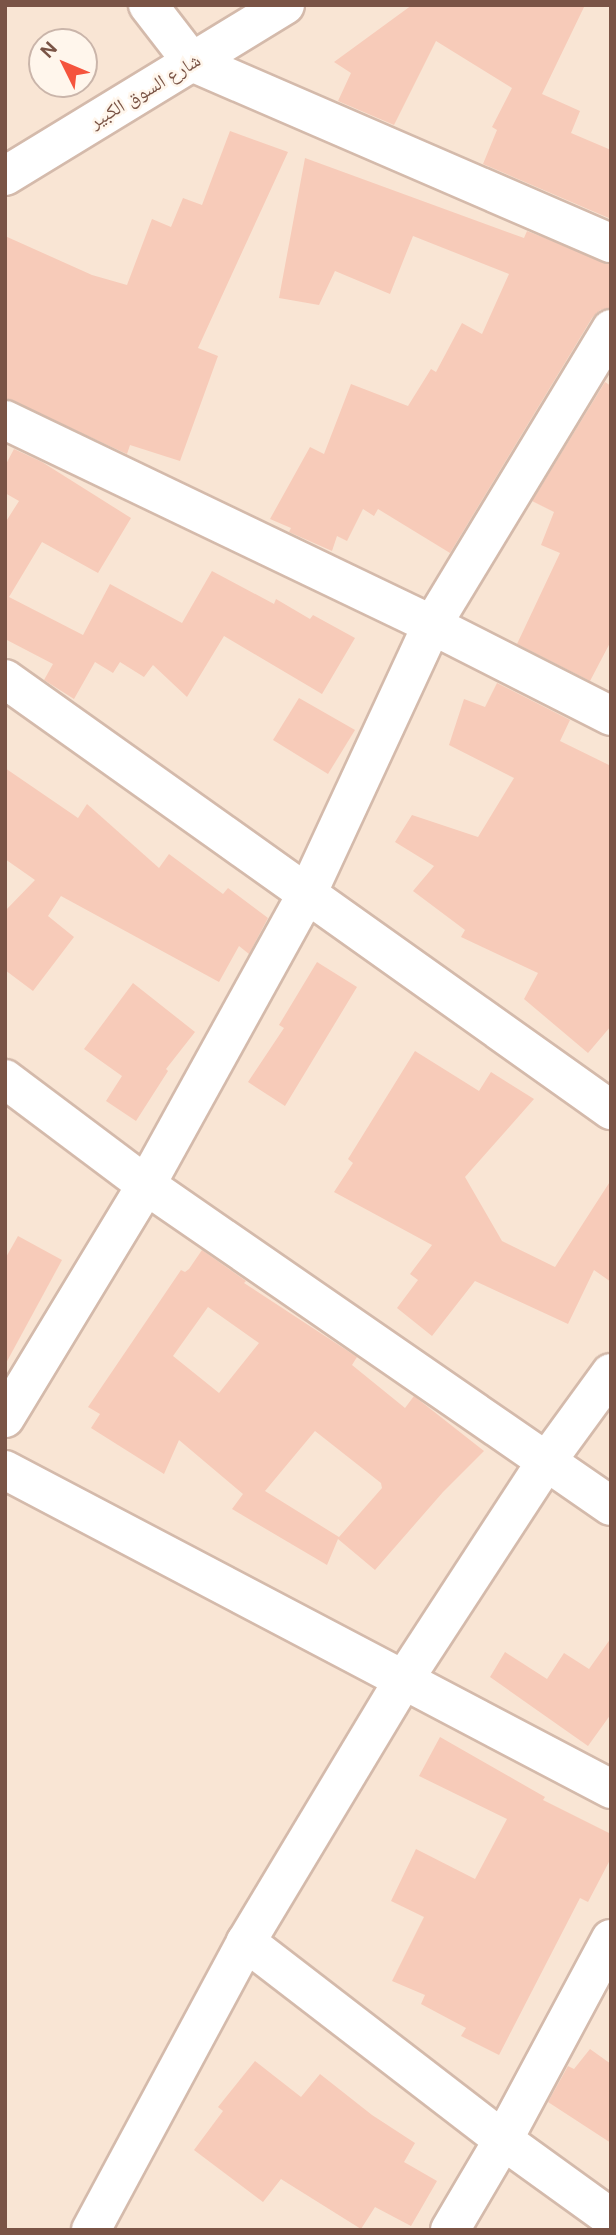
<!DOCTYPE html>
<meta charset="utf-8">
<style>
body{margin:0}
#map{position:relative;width:616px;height:2235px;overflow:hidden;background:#fef2e4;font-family:"DM Sans","Noto Naskh Arabic",sans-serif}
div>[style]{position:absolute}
.residential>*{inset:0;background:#f9e5d4}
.building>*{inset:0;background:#f7cbb9}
.roads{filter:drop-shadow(2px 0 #d4baab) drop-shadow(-2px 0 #d4baab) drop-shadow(0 2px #d4baab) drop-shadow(0 -2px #d4baab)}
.minor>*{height:38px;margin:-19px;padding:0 19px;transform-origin:19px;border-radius:19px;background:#fff}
span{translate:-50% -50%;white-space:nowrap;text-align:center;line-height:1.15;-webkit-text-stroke:5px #fff6ec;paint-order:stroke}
.street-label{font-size:19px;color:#7a5446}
.frame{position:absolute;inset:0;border:7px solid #7a5446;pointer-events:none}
.north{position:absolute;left:28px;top:28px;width:70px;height:70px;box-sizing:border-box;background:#fff6ec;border:2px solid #cab5aa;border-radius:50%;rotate:313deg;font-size:19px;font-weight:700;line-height:28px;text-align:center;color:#7a5446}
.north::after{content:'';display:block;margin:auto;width:24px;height:32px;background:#f5543d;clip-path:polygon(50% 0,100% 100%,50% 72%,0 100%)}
</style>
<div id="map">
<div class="residential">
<div style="clip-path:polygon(evenodd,5px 5px,611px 5px,611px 2230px,5px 2230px,5px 5px,42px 42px,84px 42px,84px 84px,42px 84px,42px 42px)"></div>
</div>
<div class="building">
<div style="clip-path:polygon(412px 5px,585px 5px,542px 94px,580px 111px,571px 133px,611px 150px,611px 219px,483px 164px,497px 130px,492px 127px,512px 88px,436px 41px,394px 125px,338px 101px,351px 73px,334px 62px)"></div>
<div style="clip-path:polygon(230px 131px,288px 152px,198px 348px,218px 356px,180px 461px,130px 445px,127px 454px,5px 398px,5px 236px,92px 275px,127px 285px,152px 219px,171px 227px,183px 198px,202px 205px)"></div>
<div style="clip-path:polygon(305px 158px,524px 238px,527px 231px,611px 264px,609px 308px,600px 310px,592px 318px,450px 553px,378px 509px,374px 516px,363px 509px,347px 541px,337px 536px,332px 551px,289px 532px,291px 528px,270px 519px,310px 447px,324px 454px,351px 384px,408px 406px,431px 369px,436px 372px,462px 323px,482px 334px,509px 274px,413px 236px,390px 294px,335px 271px,319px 305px,279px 298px)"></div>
<div style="clip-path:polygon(605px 382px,611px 386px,611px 641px,590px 681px,517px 644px,560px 553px,541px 545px,554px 512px,532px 501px)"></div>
<div style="clip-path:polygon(14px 449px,42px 462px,131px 518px,98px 573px,42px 542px,9px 597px,83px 635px,110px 584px,182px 623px,212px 571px,274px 604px,276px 599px,310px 619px,313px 615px,355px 638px,322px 694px,224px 636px,187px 697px,153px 665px,144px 677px,120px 662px,113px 673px,95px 662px,74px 699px,44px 680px,53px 664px,5px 639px,5px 523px,19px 501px,5px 493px,5px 466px)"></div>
<div style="clip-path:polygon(497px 683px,570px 720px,560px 741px,611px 766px,611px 1026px,588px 1053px,524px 999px,538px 973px,461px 937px,465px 930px,413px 891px,434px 866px,395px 842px,412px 815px,478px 837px,514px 778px,449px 745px,464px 699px,485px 707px)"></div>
<div style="clip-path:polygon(299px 698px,355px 730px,328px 774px,273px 740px)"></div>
<div style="clip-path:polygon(5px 768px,78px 818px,87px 804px,159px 868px,169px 854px,223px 894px,228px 888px,268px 918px,249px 954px,239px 946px,219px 982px,61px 896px,48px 916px,74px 937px,33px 991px,5px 970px,5px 911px,35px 880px,5px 859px)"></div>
<div style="clip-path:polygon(317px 962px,357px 987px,285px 1106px,248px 1082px,284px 1028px,279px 1025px)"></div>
<div style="clip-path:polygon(133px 983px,195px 1032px,166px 1069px,168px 1071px,136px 1121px,106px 1101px,122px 1076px,84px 1049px)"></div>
<div style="clip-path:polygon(415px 1051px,479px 1091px,491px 1072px,534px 1099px,465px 1177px,502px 1241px,555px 1267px,611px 1180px,611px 1282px,594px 1270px,568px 1324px,475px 1281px,432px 1336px,397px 1308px,418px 1280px,410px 1274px,432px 1245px,334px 1192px,353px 1163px,348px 1159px)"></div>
<div style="clip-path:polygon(18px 1236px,62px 1260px,5px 1365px,5px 1259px)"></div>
<div style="clip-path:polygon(evenodd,202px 1250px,246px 1281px,244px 1283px,357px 1357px,352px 1365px,405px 1408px,414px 1396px,484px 1451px,443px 1492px,375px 1570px,338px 1539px,327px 1565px,232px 1509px,243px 1494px,179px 1440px,164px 1474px,91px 1428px,100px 1414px,88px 1407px,181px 1270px,185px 1272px,189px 1269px,202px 1250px,208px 1307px,259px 1343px,219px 1393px,173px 1356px,208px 1307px,202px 1250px,315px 1431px,381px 1483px,382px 1488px,339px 1537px,265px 1491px,315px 1431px)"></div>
<div style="clip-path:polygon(611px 1638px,611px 1714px,588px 1746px,490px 1677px,505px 1652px,547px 1679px,564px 1653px,589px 1669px)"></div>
<div style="clip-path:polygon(440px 1737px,545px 1797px,543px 1800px,611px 1834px,611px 1858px,588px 1902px,580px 1898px,499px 2055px,461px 2036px,466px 2028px,421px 2004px,425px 1995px,392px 1981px,424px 1917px,391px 1901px,416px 1849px,475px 1879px,507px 1819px,419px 1776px)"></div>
<div style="clip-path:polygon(590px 2049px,611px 2064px,611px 2143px,548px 2102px,568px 2066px,574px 2069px)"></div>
<div style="clip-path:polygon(255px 2061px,301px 2097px,320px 2074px,372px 2115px,415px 2143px,404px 2162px,437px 2181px,411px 2226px,375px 2207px,361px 2229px,281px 2179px,263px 2202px,194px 2150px,223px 2111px,218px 2107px)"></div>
</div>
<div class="roads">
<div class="minor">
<div style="left:148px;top:5px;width:72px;rotate:52.3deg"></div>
<div style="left:192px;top:62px;width:456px;rotate:23.4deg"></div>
<div style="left:5px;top:176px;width:328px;rotate:-31.4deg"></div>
<div style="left:5px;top:420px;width:474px;rotate:25.6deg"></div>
<div style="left:432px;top:625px;width:201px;rotate:26.9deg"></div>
<div style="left:5px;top:679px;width:744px;rotate:35.42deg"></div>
<div style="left:5px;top:1079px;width:176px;rotate:36.9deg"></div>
<div style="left:146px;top:1185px;width:565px;rotate:34.62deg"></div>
<div style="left:5px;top:1418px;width:272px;rotate:-58.8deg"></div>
<div style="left:146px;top:1185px;width:335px;rotate:-61.1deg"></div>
<div style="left:308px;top:892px;width:294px;rotate:-65.1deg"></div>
<div style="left:432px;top:625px;width:346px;rotate:-58.8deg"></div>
<div style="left:5px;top:1470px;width:685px;rotate:27.76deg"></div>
<div style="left:246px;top:1942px;width:324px;rotate:37.6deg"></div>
<div style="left:503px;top:2140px;width:133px;rotate:35.8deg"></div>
<div style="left:91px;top:2230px;width:327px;rotate:-61.7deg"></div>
<div style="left:246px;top:1942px;width:305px;rotate:-59deg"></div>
<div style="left:403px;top:1681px;width:262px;rotate:-56.9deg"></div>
<div style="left:546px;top:1462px;width:110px;rotate:-53.9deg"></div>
<div style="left:450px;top:2230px;width:104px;rotate:-59.5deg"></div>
<div style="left:503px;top:2140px;width:228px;rotate:-61.8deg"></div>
</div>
</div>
<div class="street-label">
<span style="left:145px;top:91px;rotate:-31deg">شارع السوق الكبير</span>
</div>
<div class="frame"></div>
<div class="north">N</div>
</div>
